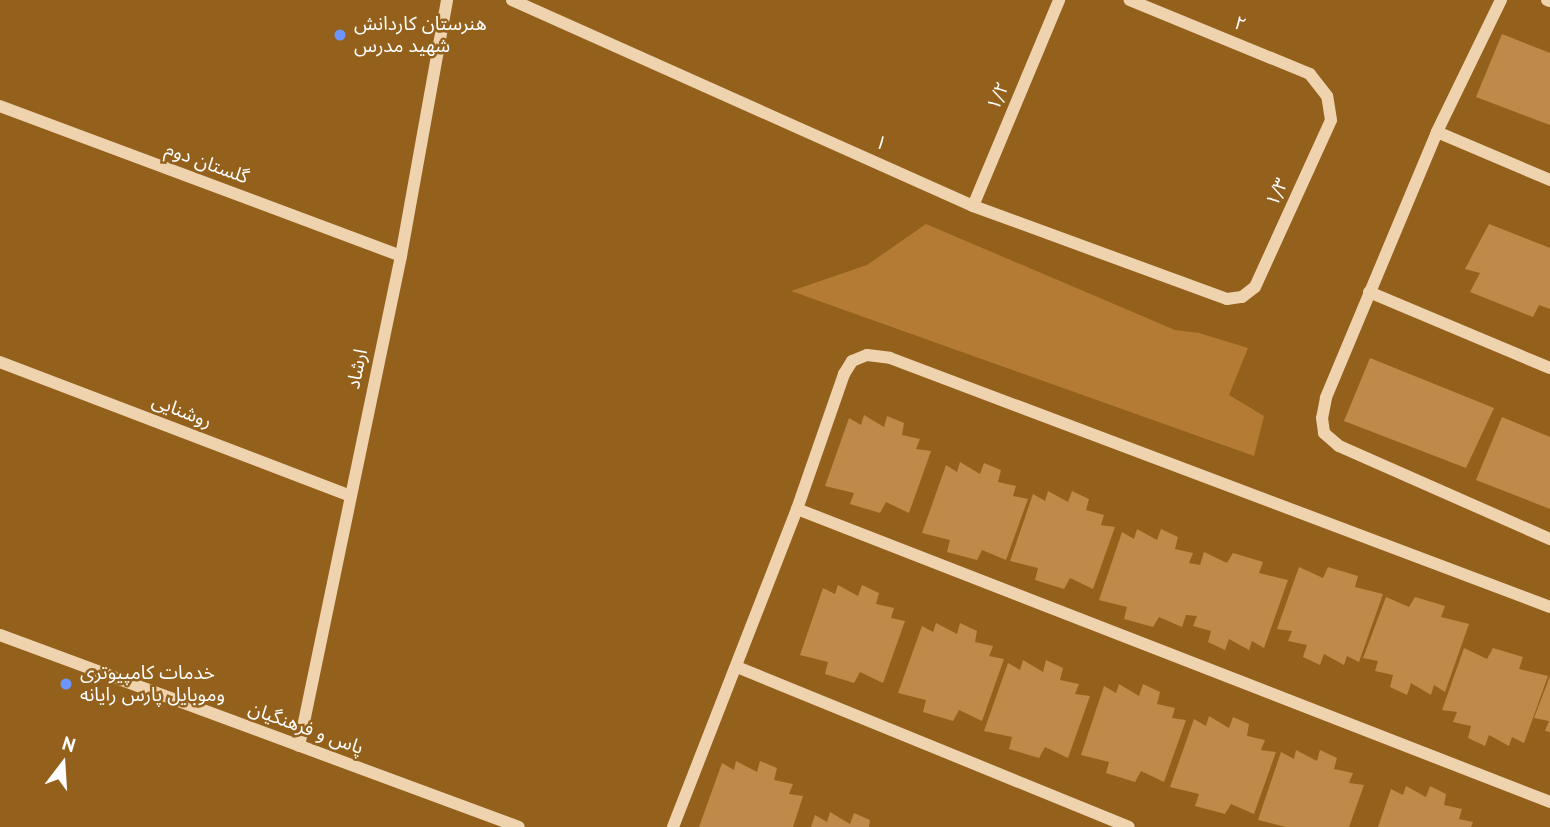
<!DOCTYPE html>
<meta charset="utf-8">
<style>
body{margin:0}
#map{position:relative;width:1550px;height:827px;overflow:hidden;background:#94611c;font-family:"PT Sans","Noto Sans Arabic",sans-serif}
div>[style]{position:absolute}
.green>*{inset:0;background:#b37b33}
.building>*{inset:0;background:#bd8a49}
.minor>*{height:12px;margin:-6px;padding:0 6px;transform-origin:6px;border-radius:6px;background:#efd2ae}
.dots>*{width:19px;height:19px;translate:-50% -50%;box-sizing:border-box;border:4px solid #94611c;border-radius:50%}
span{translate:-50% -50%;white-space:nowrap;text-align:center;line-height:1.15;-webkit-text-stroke:5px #94611c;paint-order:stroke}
.poi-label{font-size:19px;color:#fff}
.left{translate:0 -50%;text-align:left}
.street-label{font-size:19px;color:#fff}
.north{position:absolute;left:28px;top:729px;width:70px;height:70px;-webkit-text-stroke:5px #94611c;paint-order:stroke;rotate:17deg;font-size:19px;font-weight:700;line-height:28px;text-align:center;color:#fff}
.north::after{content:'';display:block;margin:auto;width:24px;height:32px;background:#fff;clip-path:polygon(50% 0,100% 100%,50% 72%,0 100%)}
</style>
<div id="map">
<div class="green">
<div style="clip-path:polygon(926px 224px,1175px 330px,1199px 333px,1248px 348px,1229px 395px,1264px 416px,1254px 456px,791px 291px,867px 265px)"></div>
</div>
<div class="building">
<div style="clip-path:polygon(1502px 34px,1550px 53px,1550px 125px,1476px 97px)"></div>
<div style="clip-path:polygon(1489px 224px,1550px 248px,1550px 309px,1539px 305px,1533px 317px,1470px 292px,1480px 273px,1465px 269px)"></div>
<div style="clip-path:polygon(1370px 358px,1494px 408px,1466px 468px,1344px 421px)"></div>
<div style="clip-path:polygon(864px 415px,884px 427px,887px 416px,904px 423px,902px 435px,920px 439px,916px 449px,931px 451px,909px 513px,886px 502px,880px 513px,850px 504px,854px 493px,825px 486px,849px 418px,861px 425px)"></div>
<div style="clip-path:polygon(1502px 417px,1550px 437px,1550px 509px,1476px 480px)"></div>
<div style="clip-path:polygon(960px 462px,980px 474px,984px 463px,1001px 470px,998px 482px,1016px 486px,1013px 496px,1028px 499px,1006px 560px,982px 550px,977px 560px,947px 552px,950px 540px,922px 533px,946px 465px,957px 472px)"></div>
<div style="clip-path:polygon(1048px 491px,1068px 502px,1072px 491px,1089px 499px,1086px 510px,1104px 515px,1101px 525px,1115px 527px,1093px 589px,1070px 578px,1064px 589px,1035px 580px,1038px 568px,1010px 561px,1033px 494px,1045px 501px)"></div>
<div style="clip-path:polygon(1137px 529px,1157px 540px,1161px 529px,1178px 537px,1175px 549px,1193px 553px,1189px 563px,1200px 565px,1204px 552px,1227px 563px,1233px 553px,1263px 562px,1259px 573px,1288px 580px,1264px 648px,1252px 641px,1249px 650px,1229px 639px,1225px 650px,1208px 642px,1211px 631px,1193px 626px,1197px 616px,1186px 615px,1182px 627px,1159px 617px,1153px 627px,1124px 619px,1127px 607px,1099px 600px,1122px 532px,1134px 539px)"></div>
<div style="clip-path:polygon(1299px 567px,1323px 578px,1328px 567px,1358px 576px,1355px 587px,1383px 594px,1359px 662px,1347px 656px,1344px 665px,1324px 654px,1320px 665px,1303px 657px,1307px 645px,1288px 641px,1292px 631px,1277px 629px)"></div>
<div style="clip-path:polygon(838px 585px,858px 596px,862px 585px,879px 593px,876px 604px,894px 608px,891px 618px,905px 621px,883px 683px,860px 672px,854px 683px,825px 674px,828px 662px,800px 655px,823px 588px,835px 594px)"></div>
<div style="clip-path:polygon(1386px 597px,1409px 607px,1415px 597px,1445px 606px,1441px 617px,1469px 624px,1445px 692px,1434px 685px,1431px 695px,1411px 683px,1407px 695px,1390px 687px,1393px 675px,1375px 671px,1378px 661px,1363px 658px)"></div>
<div style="clip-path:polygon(936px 623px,957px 634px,960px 623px,977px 631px,975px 642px,993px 646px,989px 656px,1004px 659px,982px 721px,959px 710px,953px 721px,923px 712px,926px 700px,898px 693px,922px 626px,933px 632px)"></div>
<div style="clip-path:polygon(1464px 648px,1487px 659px,1493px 648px,1523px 657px,1519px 669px,1548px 676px,1524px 743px,1512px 737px,1509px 746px,1489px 735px,1485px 746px,1468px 738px,1471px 726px,1453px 722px,1457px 712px,1442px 710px)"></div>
<div style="clip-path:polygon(1023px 660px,1043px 672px,1046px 660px,1063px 668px,1060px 680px,1079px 684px,1075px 694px,1090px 696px,1068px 758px,1045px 747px,1039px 758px,1009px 749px,1012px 737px,984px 731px,1008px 663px,1020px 670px)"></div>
<div style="clip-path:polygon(1550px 676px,1550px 732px,1545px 731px,1549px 721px,1534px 718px)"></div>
<div style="clip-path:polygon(1119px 684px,1139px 696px,1143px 684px,1160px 692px,1157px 704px,1175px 708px,1172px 718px,1186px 720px,1164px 782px,1141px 771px,1135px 782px,1106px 773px,1109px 762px,1081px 755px,1104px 686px,1116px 693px)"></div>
<div style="clip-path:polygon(1209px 716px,1229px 728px,1233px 717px,1249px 724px,1247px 736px,1265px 740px,1261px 750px,1276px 752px,1254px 814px,1231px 804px,1225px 814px,1195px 806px,1199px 794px,1170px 787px,1194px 719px,1206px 726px)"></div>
<div style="clip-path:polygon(1296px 750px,1317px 761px,1320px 750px,1337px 758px,1334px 769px,1353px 773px,1349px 783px,1364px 785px,1349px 827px,1286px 827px,1258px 820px,1281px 752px,1294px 759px)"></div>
<div style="clip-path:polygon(736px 761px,757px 772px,760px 761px,777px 768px,774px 780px,793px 784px,789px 794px,803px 796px,793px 827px,699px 827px,722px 763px,734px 770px)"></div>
<div style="clip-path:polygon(1406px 786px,1426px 797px,1430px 786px,1446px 794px,1444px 805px,1462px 809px,1459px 819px,1473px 822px,1471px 827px,1378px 827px,1391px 789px,1403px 795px)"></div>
<div style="clip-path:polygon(830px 812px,850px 824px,854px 813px,870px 820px,869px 827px,811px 827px,815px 815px,827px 822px)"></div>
</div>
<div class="minor">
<div style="left:512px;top:0;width:505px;rotate:24.08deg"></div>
<div style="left:973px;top:206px;width:270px;rotate:20.1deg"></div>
<div style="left:1227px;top:299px;width:15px;rotate:-8deg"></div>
<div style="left:1242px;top:297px;width:16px;rotate:-38deg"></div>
<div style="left:1255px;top:287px;width:183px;rotate:-65.5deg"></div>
<div style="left:1331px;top:120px;width:24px;rotate:-99deg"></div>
<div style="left:1327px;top:96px;width:28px;rotate:-128deg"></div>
<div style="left:1310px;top:74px;width:195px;rotate:-157.7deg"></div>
<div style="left:1501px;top:0;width:147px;rotate:115.9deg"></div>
<div style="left:1437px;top:132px;width:288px;rotate:112.7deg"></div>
<div style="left:1326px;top:398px;width:20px;rotate:101deg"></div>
<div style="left:1322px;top:418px;width:15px;rotate:82deg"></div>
<div style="left:1324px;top:433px;width:20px;rotate:41deg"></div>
<div style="left:1339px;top:446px;width:231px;rotate:23.8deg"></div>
<div style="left:1547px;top:0;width:3px;rotate:18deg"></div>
<div style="left:0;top:106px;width:428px;rotate:20.5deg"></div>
<div style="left:1437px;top:132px;width:123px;rotate:23deg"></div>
<div style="left:973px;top:206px;width:223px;rotate:-67.3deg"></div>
<div style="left:1369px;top:292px;width:196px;rotate:22.8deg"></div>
<div style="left:0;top:362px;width:375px;rotate:20.9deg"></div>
<div style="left:797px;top:509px;width:808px;rotate:21.26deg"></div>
<div style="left:0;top:635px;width:553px;rotate:20.3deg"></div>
<div style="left:737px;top:667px;width:423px;rotate:22.2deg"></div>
<div style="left:299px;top:746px;width:501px;rotate:-78.24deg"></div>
<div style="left:401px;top:256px;width:260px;rotate:-79.8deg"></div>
<div style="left:673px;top:827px;width:341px;rotate:-68.7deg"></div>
<div style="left:797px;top:509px;width:143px;rotate:-70.8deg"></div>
<div style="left:844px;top:374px;width:15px;rotate:-58deg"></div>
<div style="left:852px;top:361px;width:16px;rotate:-22deg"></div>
<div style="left:867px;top:355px;width:23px;rotate:7deg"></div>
<div style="left:890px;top:358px;width:705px;rotate:20.67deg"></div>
</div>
<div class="dots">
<div style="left:340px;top:35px;background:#6c95ff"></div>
<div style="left:66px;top:684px;background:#6c95ff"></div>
</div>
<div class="poi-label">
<span class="left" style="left:354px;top:35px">هنرستان کاردانش<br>شهید مدرس</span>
<span class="left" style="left:80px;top:684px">خدمات کامپیوتری<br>وموبایل پارس رایانه</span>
</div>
<div class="street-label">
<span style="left:1240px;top:24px;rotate:22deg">۲</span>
<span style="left:998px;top:96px;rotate:-67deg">۱/۲</span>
<span style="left:881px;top:143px;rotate:24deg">۱</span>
<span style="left:207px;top:163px;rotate:20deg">گلستان دوم</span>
<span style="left:1277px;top:192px;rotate:-66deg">۱/۳</span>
<span style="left:357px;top:369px;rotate:-78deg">ارشاد</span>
<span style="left:182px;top:411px;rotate:21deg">روشنایی</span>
<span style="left:306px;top:728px;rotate:20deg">پاس و فرهنگیان</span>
</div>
<div class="north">N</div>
</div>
